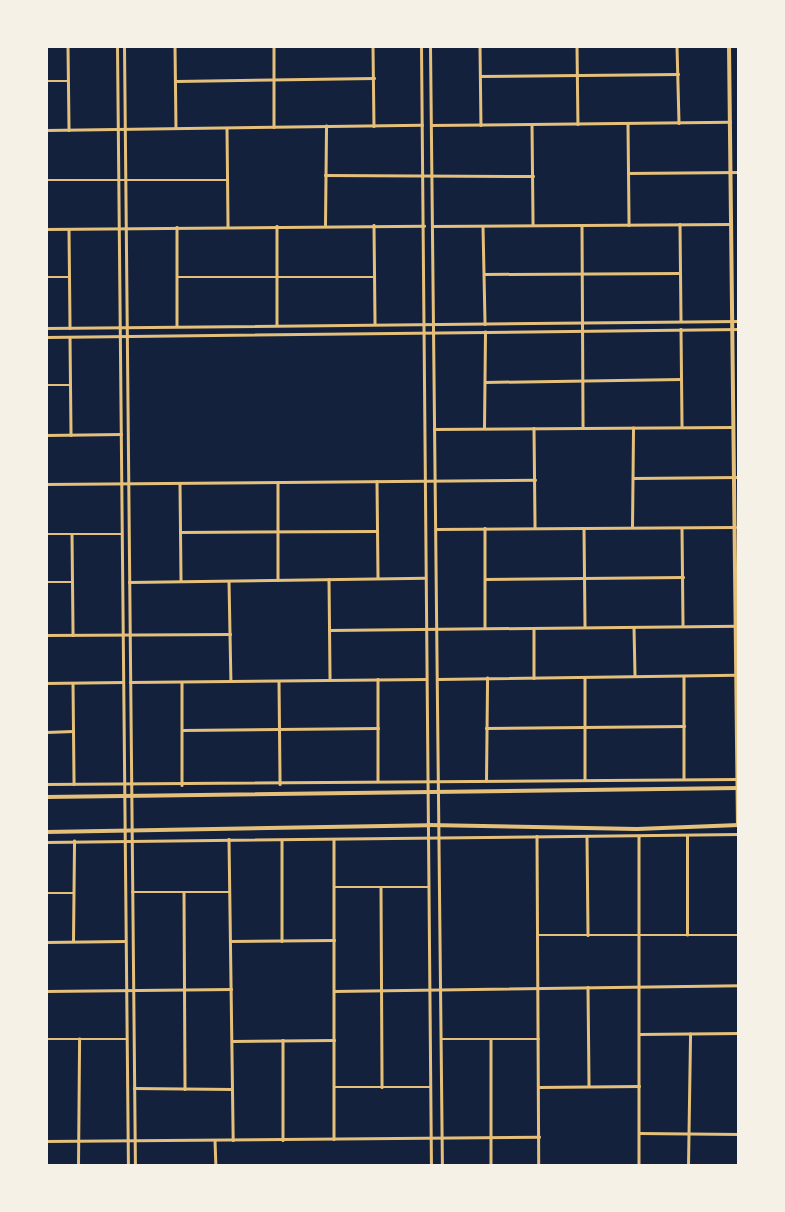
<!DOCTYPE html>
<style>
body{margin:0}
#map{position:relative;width:785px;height:1212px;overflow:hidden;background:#14213d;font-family:Arial,sans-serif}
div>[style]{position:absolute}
.minor>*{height:2.5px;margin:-1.25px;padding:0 1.25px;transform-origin:1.25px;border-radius:1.25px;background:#e5c07b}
.tertiary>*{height:3px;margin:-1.5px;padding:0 1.5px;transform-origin:1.5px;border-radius:1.5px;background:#e5c07b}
.secondary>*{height:4px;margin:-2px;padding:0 2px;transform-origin:2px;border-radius:2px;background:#e5c07b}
span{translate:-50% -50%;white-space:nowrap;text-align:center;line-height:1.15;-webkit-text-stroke:4px #f6f1e7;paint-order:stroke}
.frame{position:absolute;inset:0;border:48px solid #f6f1e7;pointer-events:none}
</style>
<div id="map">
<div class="minor">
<div style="left:68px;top:46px;width:84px;rotate:89.3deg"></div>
<div style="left:175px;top:46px;width:82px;rotate:89.3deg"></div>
<div style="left:274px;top:46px;width:81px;rotate:90deg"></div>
<div style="left:373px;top:46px;width:80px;rotate:89.3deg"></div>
<div style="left:480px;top:46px;width:79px;rotate:89.3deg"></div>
<div style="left:577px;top:46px;width:78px;rotate:89.3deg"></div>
<div style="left:677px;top:46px;width:77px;rotate:88.5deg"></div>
<div style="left:480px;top:76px;width:198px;rotate:-0.6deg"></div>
<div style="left:46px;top:81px;width:22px"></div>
<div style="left:176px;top:81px;width:198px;rotate:-0.9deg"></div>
<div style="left:532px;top:124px;width:101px;rotate:89.4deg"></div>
<div style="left:628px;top:124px;width:101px;rotate:89.4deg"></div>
<div style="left:431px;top:125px;width:299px;rotate:-0.6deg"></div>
<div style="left:227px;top:128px;width:98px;rotate:89.4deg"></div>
<div style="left:46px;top:130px;width:376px;rotate:-0.8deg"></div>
<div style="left:628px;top:173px;width:111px;rotate:-0.5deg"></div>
<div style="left:325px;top:175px;width:208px;rotate:0.3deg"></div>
<div style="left:46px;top:180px;width:182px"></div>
<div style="left:680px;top:224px;width:97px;rotate:89.4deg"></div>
<div style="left:325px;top:225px;width:99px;rotate:-89.4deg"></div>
<div style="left:374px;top:225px;width:99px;rotate:89.4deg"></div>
<div style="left:582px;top:225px;width:203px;rotate:89.7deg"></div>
<div style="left:277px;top:226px;width:99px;rotate:90deg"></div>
<div style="left:432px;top:226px;width:298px;rotate:-0.4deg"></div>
<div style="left:483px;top:226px;width:98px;rotate:88.8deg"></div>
<div style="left:177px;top:227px;width:99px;rotate:90deg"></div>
<div style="left:46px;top:229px;width:378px;rotate:-0.5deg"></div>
<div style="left:69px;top:229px;width:99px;rotate:89.4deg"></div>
<div style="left:484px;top:274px;width:196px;rotate:-0.3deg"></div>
<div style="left:46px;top:277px;width:24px"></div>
<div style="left:177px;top:277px;width:198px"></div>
<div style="left:681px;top:329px;width:98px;rotate:89.4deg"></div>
<div style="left:70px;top:337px;width:98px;rotate:89.4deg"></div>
<div style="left:485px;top:382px;width:196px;rotate:-0.9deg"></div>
<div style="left:46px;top:385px;width:24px"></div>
<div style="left:484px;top:428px;width:96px;rotate:-89.4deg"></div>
<div style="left:534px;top:428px;width:100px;rotate:89.4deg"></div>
<div style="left:434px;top:429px;width:299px;rotate:-0.4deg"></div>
<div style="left:46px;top:435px;width:75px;rotate:-0.8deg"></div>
<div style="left:633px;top:478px;width:106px;rotate:-0.5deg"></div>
<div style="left:377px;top:481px;width:97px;rotate:89.4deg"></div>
<div style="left:278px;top:482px;width:98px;rotate:90deg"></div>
<div style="left:180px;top:483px;width:98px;rotate:89.4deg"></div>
<div style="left:46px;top:484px;width:489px;rotate:-0.5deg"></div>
<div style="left:632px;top:527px;width:99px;rotate:-89.4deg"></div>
<div style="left:485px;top:528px;width:100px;rotate:90deg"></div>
<div style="left:584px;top:528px;width:99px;rotate:89.4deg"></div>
<div style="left:682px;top:528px;width:98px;rotate:89.4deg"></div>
<div style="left:436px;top:529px;width:299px;rotate:-0.4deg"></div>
<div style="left:180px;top:532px;width:197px;rotate:-0.3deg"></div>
<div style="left:46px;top:534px;width:76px"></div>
<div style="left:72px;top:534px;width:101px;rotate:89.4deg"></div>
<div style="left:329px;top:579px;width:101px;rotate:89.4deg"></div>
<div style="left:485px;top:579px;width:198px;rotate:-0.6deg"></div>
<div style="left:229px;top:581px;width:100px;rotate:88.9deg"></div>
<div style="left:46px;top:582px;width:26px"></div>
<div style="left:129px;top:582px;width:296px;rotate:-0.8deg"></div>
<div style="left:634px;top:627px;width:49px;rotate:88.8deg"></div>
<div style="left:534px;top:628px;width:50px;rotate:90deg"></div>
<div style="left:329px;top:630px;width:410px;rotate:-0.6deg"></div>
<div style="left:46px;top:635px;width:184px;rotate:-0.3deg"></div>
<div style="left:684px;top:676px;width:102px;rotate:90deg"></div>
<div style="left:585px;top:677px;width:102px;rotate:90deg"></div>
<div style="left:378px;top:679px;width:101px;rotate:90deg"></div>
<div style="left:438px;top:679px;width:298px;rotate:-0.8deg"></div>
<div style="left:279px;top:681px;width:103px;rotate:89.4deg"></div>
<div style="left:130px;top:682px;width:296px;rotate:-0.6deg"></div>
<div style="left:182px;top:682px;width:103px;rotate:90deg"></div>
<div style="left:46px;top:683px;width:77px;rotate:-0.7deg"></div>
<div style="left:73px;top:683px;width:101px;rotate:89.4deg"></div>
<div style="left:486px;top:728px;width:198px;rotate:-0.6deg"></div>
<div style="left:182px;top:730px;width:196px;rotate:-0.6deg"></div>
<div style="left:46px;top:732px;width:27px;rotate:-2deg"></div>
<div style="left:486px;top:781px;width:103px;rotate:-89.4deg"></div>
<div style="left:46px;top:784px;width:691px;rotate:-0.41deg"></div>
<div style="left:537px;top:836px;width:330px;rotate:89.7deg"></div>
<div style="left:587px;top:837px;width:98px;rotate:89.4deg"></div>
<div style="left:639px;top:837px;width:329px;rotate:90deg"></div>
<div style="left:229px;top:839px;width:301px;rotate:89.2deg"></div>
<div style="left:334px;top:839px;width:300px;rotate:90deg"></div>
<div style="left:282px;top:840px;width:101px;rotate:90deg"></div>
<div style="left:46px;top:842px;width:693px;rotate:-0.66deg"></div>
<div style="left:334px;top:887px;width:94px"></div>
<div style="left:381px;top:887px;width:200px;rotate:89.7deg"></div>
<div style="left:132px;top:892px;width:98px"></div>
<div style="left:184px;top:892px;width:197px;rotate:89.7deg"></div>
<div style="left:46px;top:893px;width:27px"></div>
<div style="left:538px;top:935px;width:200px"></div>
<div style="left:687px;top:935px;width:99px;rotate:-90deg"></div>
<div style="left:73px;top:941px;width:100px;rotate:-89.4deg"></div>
<div style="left:231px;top:941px;width:103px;rotate:-0.6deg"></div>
<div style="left:46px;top:942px;width:79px;rotate:-0.7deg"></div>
<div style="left:588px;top:987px;width:99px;rotate:89.4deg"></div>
<div style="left:46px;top:991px;width:185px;rotate:-0.6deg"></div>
<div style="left:334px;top:991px;width:405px;rotate:-0.8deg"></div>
<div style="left:639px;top:1034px;width:100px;rotate:-0.6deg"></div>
<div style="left:46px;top:1039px;width:81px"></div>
<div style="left:441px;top:1039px;width:98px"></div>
<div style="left:491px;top:1039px;width:127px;rotate:90deg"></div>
<div style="left:283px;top:1040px;width:100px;rotate:90deg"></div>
<div style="left:232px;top:1041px;width:102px;rotate:-0.6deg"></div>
<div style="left:334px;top:1087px;width:96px"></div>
<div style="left:539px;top:1087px;width:100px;rotate:-0.6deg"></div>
<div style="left:134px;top:1088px;width:98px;rotate:0.6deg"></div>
<div style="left:639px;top:1133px;width:100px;rotate:0.6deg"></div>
<div style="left:215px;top:1140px;width:26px;rotate:88deg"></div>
<div style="left:46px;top:1141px;width:493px;rotate:-0.5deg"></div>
<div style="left:78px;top:1166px;width:127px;rotate:-89.5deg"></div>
<div style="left:688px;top:1166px;width:132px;rotate:-89.1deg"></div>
</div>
<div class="tertiary">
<div style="left:117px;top:46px;width:1120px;rotate:89.44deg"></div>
<div style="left:124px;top:46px;width:1120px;rotate:89.44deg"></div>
<div style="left:421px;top:46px;width:1120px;rotate:89.49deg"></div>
<div style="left:430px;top:46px;width:1120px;rotate:89.39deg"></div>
<div style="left:46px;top:328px;width:693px;rotate:-0.58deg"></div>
<div style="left:46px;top:337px;width:693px;rotate:-0.66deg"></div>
<div style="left:738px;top:825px;width:210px;rotate:89.7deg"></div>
</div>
<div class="secondary">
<div style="left:729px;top:46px;width:779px;rotate:89.34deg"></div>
<div style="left:46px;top:797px;width:693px;rotate:-0.74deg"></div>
<div style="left:46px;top:832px;width:382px;rotate:-1deg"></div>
<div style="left:428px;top:825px;width:209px;rotate:1.1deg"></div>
<div style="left:637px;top:829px;width:102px;rotate:-2.2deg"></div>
</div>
<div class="frame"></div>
</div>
